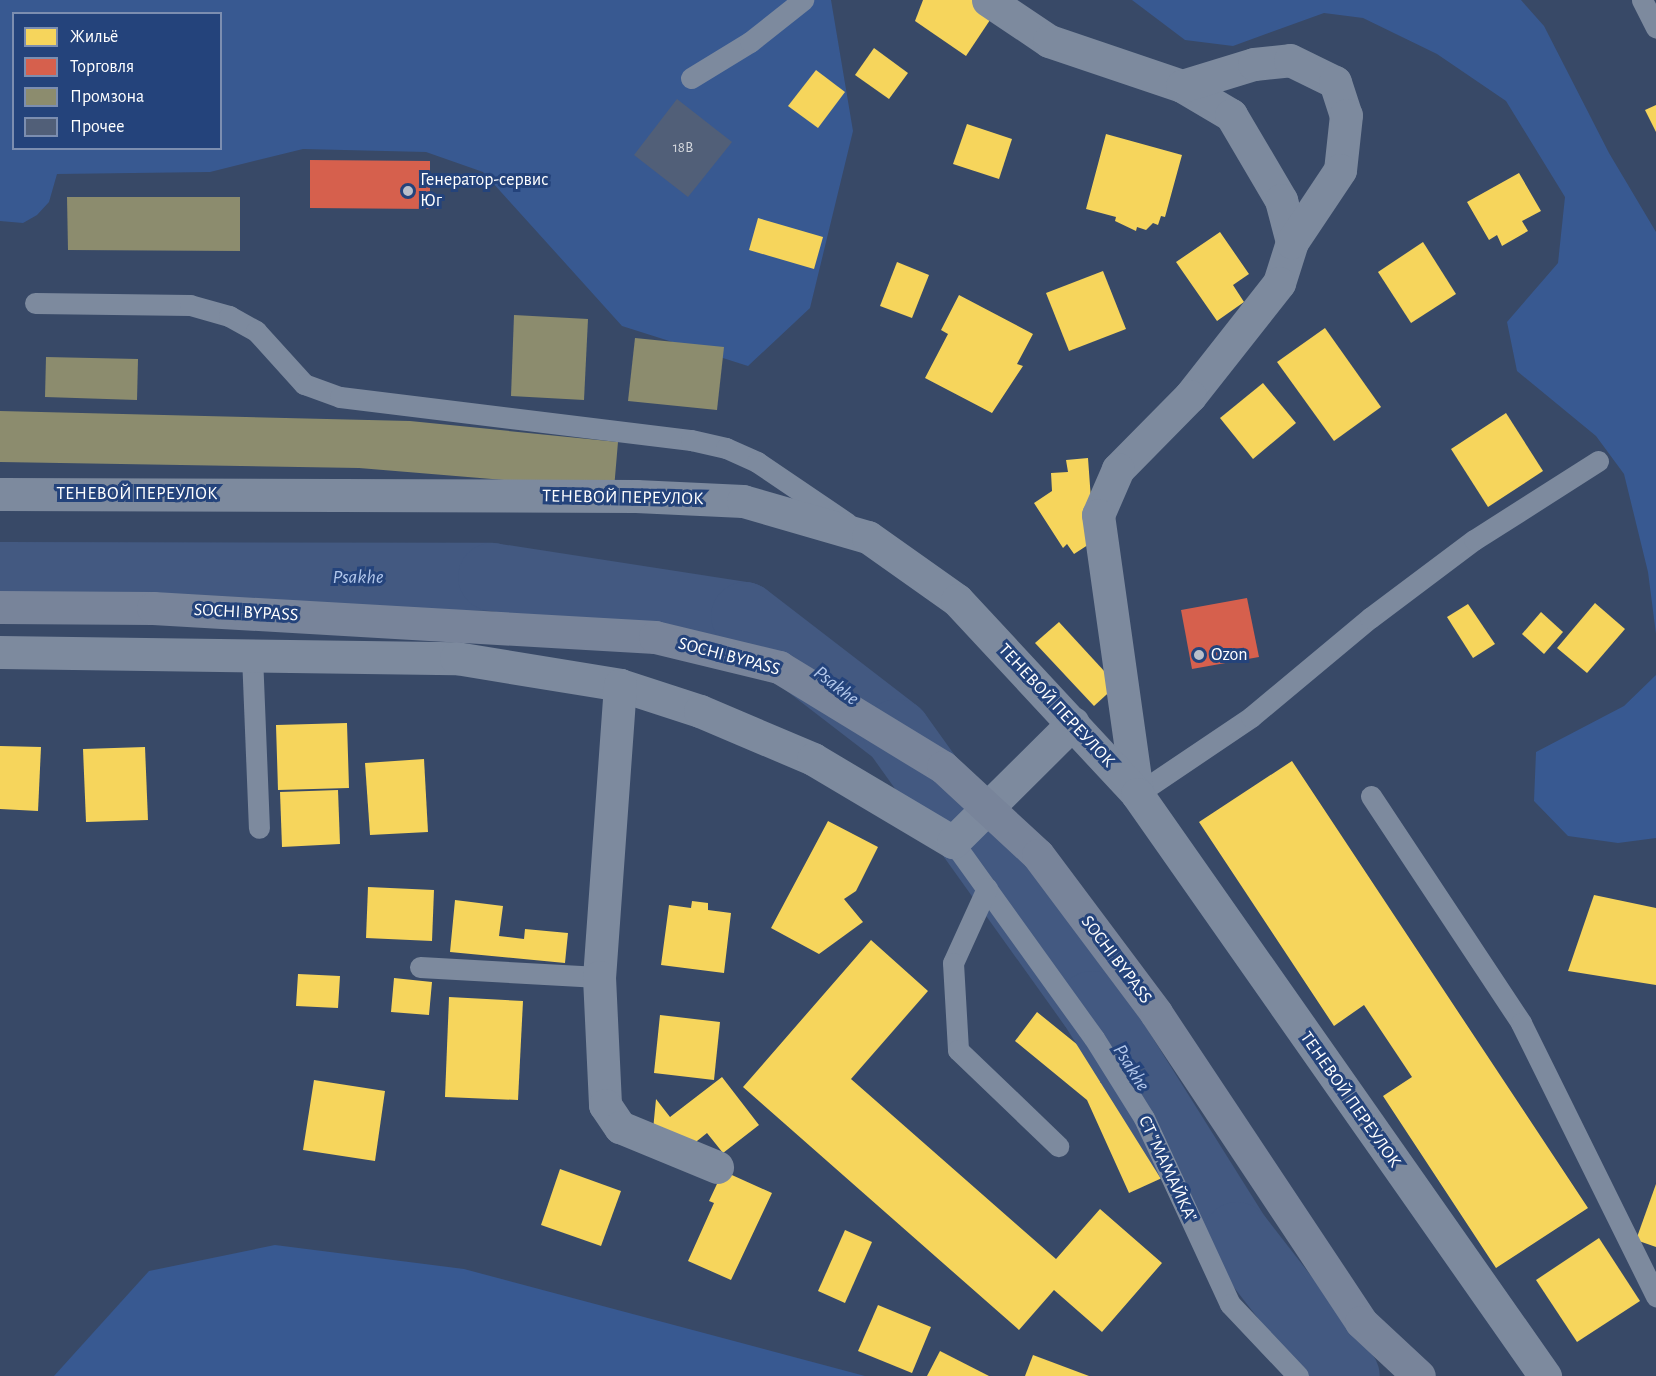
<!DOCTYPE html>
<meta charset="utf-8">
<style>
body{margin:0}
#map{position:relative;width:1656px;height:1376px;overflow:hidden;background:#384967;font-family:"Alegreya Sans",sans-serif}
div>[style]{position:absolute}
.green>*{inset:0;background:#385991}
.homes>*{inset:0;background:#f6d55c}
.shops>*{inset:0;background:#d6604d}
.industry>*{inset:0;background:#8c8c6e}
.river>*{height:68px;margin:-34px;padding:0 34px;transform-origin:34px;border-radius:34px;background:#435981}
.building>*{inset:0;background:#515f78}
.service>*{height:21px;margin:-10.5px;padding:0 10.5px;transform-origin:10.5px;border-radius:10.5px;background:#7d8a9e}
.minor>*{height:33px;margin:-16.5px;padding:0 16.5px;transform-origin:16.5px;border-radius:16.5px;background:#7d8a9e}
.trunk-bridge>*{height:33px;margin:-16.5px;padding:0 16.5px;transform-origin:16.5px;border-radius:16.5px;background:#78849a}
.dots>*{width:16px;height:16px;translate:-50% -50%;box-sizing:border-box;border:3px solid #24437b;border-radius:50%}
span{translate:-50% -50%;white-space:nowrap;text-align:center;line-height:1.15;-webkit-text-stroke:6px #24437b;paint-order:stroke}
.number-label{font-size:15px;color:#d4d7dd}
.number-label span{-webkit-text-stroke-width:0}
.poi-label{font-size:18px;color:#fff}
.left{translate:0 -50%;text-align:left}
.street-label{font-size:18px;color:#fff}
.water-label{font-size:20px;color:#b3c8ec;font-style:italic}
.legend{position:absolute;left:12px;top:12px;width:210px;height:138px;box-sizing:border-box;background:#24437b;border:2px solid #7c8eb0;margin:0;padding:8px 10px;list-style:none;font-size:18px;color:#fff}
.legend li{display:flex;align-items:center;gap:12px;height:30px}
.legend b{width:30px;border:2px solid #7c8eb0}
</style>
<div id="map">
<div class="green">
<div style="clip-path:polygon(evenodd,0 0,831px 0,853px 131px,810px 308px,748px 366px,622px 326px,483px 172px,426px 152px,303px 149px,210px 172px,57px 174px,49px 202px,37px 215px,23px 223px,0 221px,0 0,14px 14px,220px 14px,220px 148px,14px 148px,14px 14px)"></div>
<div style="clip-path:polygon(1132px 0,1521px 0,1544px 26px,1609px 153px,1656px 232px,1656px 634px,1648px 572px,1624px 474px,1596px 436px,1517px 371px,1507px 322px,1558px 263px,1565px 197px,1506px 101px,1437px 54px,1363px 18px,1324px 13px,1233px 46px,1185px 40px)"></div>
<div style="clip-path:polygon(1656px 675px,1656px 838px,1618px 843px,1568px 836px,1534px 801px,1536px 752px,1624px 706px)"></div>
<div style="clip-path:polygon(275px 1245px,464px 1269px,865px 1376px,54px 1376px,149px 1271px)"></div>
</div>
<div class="homes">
<div style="clip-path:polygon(923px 0,973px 0,994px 14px,966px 56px,915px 21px)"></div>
<div style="clip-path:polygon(874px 48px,908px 73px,889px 99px,855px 75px)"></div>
<div style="clip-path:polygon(816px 70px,845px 92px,818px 128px,788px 106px)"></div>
<div style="clip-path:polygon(1656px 105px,1656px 132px,1645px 110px)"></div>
<div style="clip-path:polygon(967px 124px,1012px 139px,999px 179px,953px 164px)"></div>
<div style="clip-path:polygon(1106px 134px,1182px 155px,1165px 217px,1161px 216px,1158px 225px,1153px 223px,1146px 230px,1137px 227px,1136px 231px,1115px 221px,1116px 217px,1086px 209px)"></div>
<div style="clip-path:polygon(1519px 173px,1541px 211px,1522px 221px,1528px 231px,1502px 246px,1497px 235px,1489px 240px,1467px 202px)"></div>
<div style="clip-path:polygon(758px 218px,823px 237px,814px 269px,749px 250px)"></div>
<div style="clip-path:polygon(1220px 232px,1249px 274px,1233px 285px,1244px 302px,1217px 321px,1176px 262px)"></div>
<div style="clip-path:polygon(1423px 242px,1456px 294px,1411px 323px,1378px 272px)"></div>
<div style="clip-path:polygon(897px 262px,929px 275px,912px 318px,880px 306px)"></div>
<div style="clip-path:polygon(1103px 271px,1126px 329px,1069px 351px,1046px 293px)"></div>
<div style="clip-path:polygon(959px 295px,1033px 334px,1017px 364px,1023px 366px,992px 413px,925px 378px,948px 334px,941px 330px)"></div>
<div style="clip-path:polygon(1325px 328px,1381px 407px,1334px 441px,1277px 362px)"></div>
<div style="clip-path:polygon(1263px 383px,1296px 423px,1253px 459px,1220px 418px)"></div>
<div style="clip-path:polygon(1506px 413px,1543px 471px,1488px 507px,1451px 449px)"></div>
<div style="clip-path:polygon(1088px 458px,1094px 541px,1074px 554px,1067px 544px,1063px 548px,1034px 503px,1052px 491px,1051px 473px,1068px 472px,1066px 460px)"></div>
<div style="clip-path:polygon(1595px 603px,1625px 629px,1587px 673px,1557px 648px)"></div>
<div style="clip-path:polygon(1468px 604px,1495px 644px,1473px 658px,1447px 617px)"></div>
<div style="clip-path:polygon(1541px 612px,1563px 632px,1544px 654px,1522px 634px)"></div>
<div style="clip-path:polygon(1059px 622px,1117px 685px,1094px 706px,1035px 643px)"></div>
<div style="clip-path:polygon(347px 723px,349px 788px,278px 790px,276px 725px)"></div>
<div style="clip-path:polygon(0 746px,41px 747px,38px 811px,0 809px)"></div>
<div style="clip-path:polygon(145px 747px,148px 820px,86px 822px,83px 749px)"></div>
<div style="clip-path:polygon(424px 759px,428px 832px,370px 835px,365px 763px)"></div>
<div style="clip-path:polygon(1292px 761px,1588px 1208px,1496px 1268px,1383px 1096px,1412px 1077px,1364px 1005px,1334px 1026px,1199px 822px)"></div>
<div style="clip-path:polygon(338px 790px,340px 844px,282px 847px,280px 792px)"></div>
<div style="clip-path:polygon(828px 821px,878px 847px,856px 891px,844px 899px,863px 922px,819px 954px,771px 928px)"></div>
<div style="clip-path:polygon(368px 887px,434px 890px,432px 941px,366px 938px)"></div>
<div style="clip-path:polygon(1594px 895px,1656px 908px,1656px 985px,1568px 971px)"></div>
<div style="clip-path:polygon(455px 900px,503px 906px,499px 936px,524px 939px,525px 929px,568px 933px,565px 963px,450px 952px)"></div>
<div style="clip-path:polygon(692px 901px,708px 903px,708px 910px,731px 913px,724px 973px,661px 965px,669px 905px,691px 908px)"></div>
<div style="clip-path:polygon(871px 940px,928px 991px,851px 1079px,1056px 1259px,1100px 1209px,1162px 1263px,1102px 1332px,1054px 1290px,1019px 1330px,743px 1087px)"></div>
<div style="clip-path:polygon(298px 974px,340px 976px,338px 1008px,296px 1006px)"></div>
<div style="clip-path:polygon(394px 978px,432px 982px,429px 1015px,391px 1012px)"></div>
<div style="clip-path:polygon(449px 997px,523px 1001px,518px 1100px,445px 1097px)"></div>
<div style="clip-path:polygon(1037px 1012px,1110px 1071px,1100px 1083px,1116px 1077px,1162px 1178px,1129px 1193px,1087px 1100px,1015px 1041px)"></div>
<div style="clip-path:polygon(660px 1015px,720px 1022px,714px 1080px,654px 1073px)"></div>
<div style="clip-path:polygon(722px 1077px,759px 1125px,723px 1153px,707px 1133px,687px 1149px,653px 1130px,656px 1099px,670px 1117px)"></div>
<div style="clip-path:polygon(314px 1080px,385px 1091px,375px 1161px,303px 1150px)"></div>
<div style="clip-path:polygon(560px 1169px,621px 1191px,601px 1246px,541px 1225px)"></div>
<div style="clip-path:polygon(723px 1171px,772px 1193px,731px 1280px,688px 1261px,714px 1203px,709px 1201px)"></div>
<div style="clip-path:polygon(1656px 1184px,1656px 1247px,1636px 1240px)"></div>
<div style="clip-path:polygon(845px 1230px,872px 1242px,845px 1303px,818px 1291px)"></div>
<div style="clip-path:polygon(1599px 1238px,1640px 1301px,1577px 1342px,1536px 1280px)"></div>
<div style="clip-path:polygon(878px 1305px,931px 1327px,912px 1373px,858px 1351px)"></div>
<div style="clip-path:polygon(940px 1351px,989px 1376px,927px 1376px)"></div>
<div style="clip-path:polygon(1033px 1355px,1089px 1376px,1025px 1376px)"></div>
</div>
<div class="shops">
<div style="clip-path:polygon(310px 160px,430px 161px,430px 209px,310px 208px)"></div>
<div style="clip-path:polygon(1247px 598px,1259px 657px,1192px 669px,1181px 610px)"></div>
</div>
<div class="industry">
<div style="clip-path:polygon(67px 197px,240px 197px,240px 251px,68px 250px)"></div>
<div style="clip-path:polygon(514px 315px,588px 319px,584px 400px,511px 396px)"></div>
<div style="clip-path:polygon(635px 338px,724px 347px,717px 410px,628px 401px)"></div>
<div style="clip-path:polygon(46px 357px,138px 359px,137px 400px,45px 397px)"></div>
<div style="clip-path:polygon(0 411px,410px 421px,618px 442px,614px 489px,359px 468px,0 462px)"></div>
</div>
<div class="river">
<div style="left:0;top:576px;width:492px;rotate:0.1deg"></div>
<div style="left:492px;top:577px;width:256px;rotate:8.8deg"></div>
<div style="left:745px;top:616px;width:192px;rotate:37.6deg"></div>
<div style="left:897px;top:733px;width:335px;rotate:54.4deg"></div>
<div style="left:1092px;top:1005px;width:273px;rotate:57.9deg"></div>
<div style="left:1237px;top:1236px;width:177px;rotate:52.1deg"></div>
</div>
<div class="building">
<div style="clip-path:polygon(677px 99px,732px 142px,688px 197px,634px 155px)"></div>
</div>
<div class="service">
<div style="left:1642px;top:0;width:31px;rotate:63deg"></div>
<div style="left:691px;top:78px;width:69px;rotate:-31.4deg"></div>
<div style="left:750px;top:42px;width:68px;rotate:-38.4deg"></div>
<div style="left:35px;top:303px;width:155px;rotate:0.7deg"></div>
<div style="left:190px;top:305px;width:41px;rotate:15.8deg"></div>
<div style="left:229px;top:316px;width:31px;rotate:29deg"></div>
<div style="left:256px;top:331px;width:72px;rotate:47.8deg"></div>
<div style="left:304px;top:384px;width:38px;rotate:20deg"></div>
<div style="left:340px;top:397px;width:354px;rotate:7deg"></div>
<div style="left:691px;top:440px;width:36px;rotate:13deg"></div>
<div style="left:726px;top:448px;width:34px;rotate:24deg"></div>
<div style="left:757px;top:462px;width:109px;rotate:34.1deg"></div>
<div style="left:252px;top:655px;width:173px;rotate:87.7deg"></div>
<div style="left:1137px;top:794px;width:138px;rotate:-34deg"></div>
<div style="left:1251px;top:717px;width:155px;rotate:-39.8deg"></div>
<div style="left:1370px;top:618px;width:130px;rotate:-36.9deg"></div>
<div style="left:1474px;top:540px;width:147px;rotate:-32.5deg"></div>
<div style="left:1371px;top:796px;width:272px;rotate:56.5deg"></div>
<div style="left:1521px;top:1023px;width:305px;rotate:63.7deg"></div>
<div style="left:953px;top:842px;width:241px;rotate:54.3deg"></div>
<div style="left:1094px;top:1038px;width:94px;rotate:58deg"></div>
<div style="left:1144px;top:1118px;width:205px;rotate:65.2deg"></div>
<div style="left:1230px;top:1304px;width:99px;rotate:46.6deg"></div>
<div style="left:987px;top:888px;width:82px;rotate:114.4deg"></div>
<div style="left:953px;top:963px;width:87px;rotate:86.7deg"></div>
<div style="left:958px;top:1050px;width:139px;rotate:43.8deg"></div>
<div style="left:420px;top:967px;width:179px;rotate:3.2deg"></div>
</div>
<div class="minor">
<div style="left:988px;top:0;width:73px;rotate:33.9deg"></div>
<div style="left:1049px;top:41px;width:140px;rotate:18.7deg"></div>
<div style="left:1182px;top:86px;width:57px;rotate:30.6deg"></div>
<div style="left:1231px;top:115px;width:99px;rotate:59.5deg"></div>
<div style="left:1281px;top:200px;width:43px;rotate:75.3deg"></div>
<div style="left:1292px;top:242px;width:43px;rotate:107.6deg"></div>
<div style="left:1279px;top:283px;width:144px;rotate:128.2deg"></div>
<div style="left:1190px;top:396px;width:103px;rotate:134.6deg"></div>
<div style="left:1118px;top:469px;width:50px;rotate:113.5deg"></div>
<div style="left:1098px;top:515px;width:282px;rotate:82deg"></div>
<div style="left:1182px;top:86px;width:75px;rotate:-17deg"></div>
<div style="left:1254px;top:64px;width:36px;rotate:-6deg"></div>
<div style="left:1290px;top:60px;width:50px;rotate:26.1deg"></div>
<div style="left:1335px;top:82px;width:35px;rotate:72deg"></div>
<div style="left:1346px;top:115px;width:55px;rotate:96.2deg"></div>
<div style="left:1340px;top:170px;width:87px;rotate:123.7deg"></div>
<div style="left:0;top:494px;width:636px;rotate:0.18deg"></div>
<div style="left:636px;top:496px;width:107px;rotate:2.7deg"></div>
<div style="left:743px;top:501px;width:130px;rotate:16.1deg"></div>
<div style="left:868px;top:537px;width:109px;rotate:35.3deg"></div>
<div style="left:957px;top:600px;width:265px;rotate:47.1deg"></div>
<div style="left:1137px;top:794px;width:711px;rotate:54.97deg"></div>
<div style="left:0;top:652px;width:456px;rotate:0.8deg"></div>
<div style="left:456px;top:658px;width:166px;rotate:9.3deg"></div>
<div style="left:620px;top:685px;width:84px;rotate:18deg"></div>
<div style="left:700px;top:711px;width:123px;rotate:23deg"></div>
<div style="left:813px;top:759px;width:163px;rotate:30.7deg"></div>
<div style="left:953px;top:842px;width:169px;rotate:-44.8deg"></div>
<div style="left:620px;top:685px;width:293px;rotate:94.1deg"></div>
<div style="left:599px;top:977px;width:128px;rotate:87.3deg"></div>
<div style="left:605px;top:1105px;width:27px;rotate:56deg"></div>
<div style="left:620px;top:1127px;width:105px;rotate:22.4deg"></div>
</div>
<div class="trunk-bridge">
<div style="left:0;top:607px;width:153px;rotate:0.4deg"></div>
<div style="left:153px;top:608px;width:503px;rotate:3.31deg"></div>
<div style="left:655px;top:637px;width:128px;rotate:13.6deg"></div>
<div style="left:779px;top:667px;width:192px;rotate:31.4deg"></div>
<div style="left:943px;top:767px;width:129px;rotate:42.8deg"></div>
<div style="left:1038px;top:855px;width:197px;rotate:53.2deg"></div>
<div style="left:1156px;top:1013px;width:371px;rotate:56.4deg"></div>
<div style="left:1361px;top:1322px;width:79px;rotate:43deg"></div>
</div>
<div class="dots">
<div style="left:408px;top:191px;background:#b9bfca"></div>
<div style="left:1199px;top:655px;background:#b9bfca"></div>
</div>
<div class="number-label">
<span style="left:683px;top:148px">18В</span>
</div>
<div class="poi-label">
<span class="left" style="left:420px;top:191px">Генератор-сервис<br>Юг</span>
<span class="left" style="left:1211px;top:655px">Ozon</span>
</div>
<div class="street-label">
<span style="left:137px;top:494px">ТЕНЕВОЙ ПЕРЕУЛОК</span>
<span style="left:623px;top:498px;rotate:1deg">ТЕНЕВОЙ ПЕРЕУЛОК</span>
<span style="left:246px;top:613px;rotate:3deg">SOCHI BYPASS</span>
<span style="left:729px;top:657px;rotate:15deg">SOCHI BYPASS</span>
<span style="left:1056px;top:706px;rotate:47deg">ТЕНЕВОЙ ПЕРЕУЛОК</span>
<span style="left:1116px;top:960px;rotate:53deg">SOCHI BYPASS</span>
<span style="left:1350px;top:1100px;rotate:55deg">ТЕНЕВОЙ ПЕРЕУЛОК</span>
<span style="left:1167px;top:1169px;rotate:65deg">СТ "МАМАЙКА"</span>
</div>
<div class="water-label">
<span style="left:358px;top:577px">Psakhe</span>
<span style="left:836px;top:686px;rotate:38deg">Psakhe</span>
<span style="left:1131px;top:1068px;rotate:58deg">Psakhe</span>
</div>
<ul class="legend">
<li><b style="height:16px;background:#f6d55c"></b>Жильё</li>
<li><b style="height:16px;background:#d6604d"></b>Торговля</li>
<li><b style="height:16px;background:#8c8c6e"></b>Промзона</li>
<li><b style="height:16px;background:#515f78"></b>Прочее</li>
</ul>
</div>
